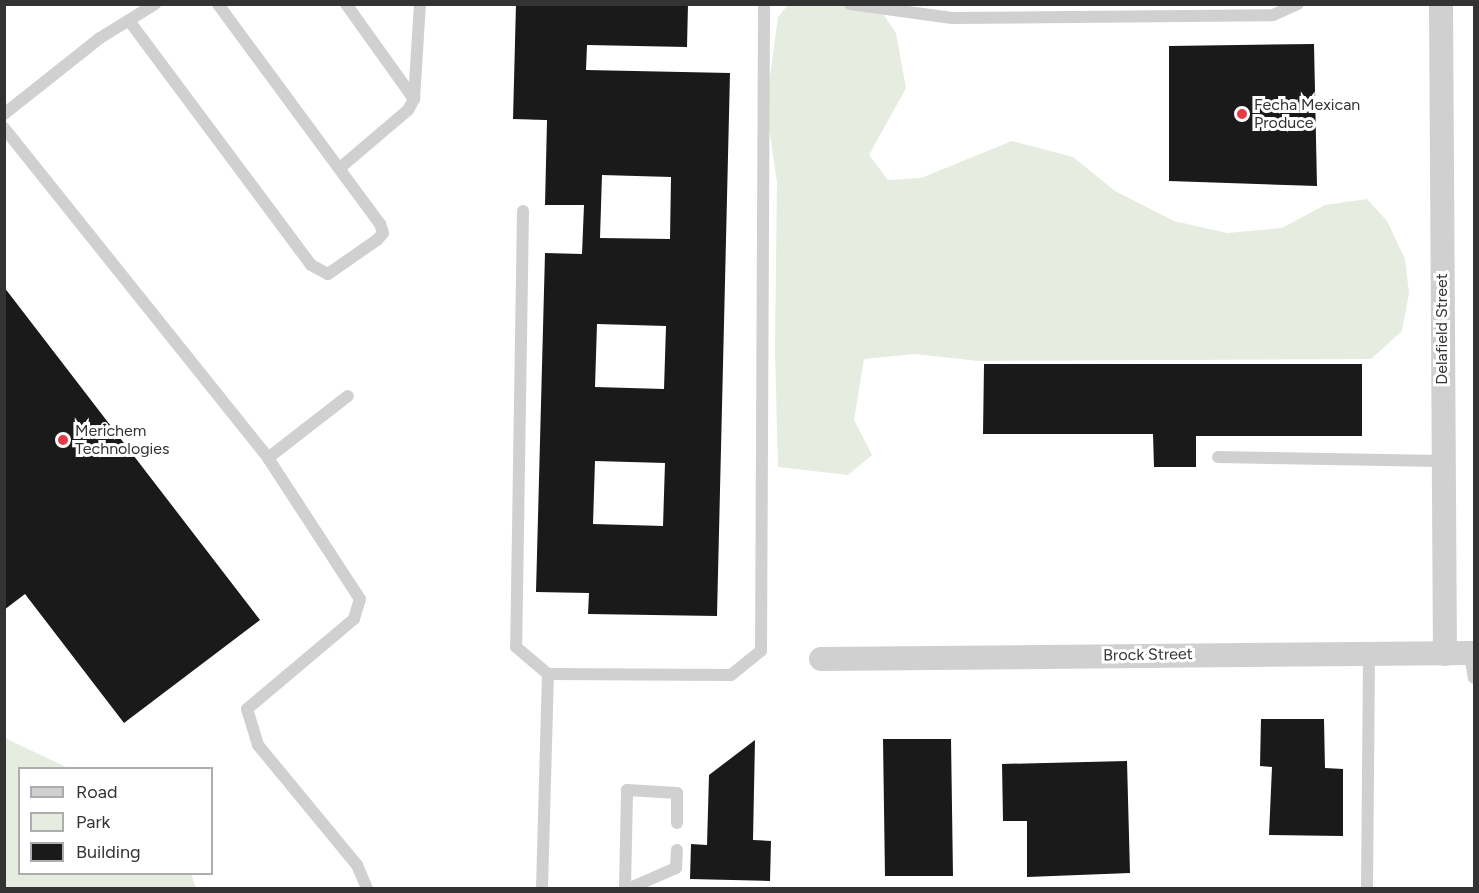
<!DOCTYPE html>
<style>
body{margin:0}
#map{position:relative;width:1479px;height:893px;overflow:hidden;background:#fff;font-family:Figtree,sans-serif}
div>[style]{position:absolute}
.green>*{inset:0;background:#e6ecdf}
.building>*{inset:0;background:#1a1a1a}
.lane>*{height:12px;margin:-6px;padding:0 6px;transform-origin:6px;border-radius:6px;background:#d0d0d0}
.street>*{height:24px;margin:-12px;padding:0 12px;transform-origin:12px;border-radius:12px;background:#d0d0d0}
.dots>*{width:16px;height:16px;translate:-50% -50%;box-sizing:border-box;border:3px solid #fff;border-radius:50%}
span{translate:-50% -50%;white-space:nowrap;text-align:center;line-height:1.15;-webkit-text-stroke:6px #fff;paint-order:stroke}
.poi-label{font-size:16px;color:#333}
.left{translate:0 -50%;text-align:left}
.street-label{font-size:16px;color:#333}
.frame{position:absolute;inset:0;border:6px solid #333;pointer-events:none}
.legend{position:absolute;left:18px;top:767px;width:195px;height:108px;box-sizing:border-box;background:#fff;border:2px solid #adadad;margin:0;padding:8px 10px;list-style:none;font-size:18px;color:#333}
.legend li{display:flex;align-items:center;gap:12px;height:30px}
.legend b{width:30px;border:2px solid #adadad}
</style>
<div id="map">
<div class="green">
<div style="clip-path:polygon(788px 5px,877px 5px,896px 33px,906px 88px,869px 155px,888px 180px,921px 178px,1012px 141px,1073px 157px,1115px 191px,1174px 221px,1227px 233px,1282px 228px,1325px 205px,1367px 199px,1387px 221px,1405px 259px,1409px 293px,1402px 331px,1371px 359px,978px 361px,915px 354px,864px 359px,854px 420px,872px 455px,848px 475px,778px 467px,775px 350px,777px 182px,766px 107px,778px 17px)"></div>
<div style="clip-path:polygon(5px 738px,68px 768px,20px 768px,20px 874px,191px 874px,196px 888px,5px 888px)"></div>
</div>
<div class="building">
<div style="clip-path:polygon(evenodd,516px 4px,688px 4px,687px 47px,587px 45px,586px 70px,730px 73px,717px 616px,588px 614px,589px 593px,536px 592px,545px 253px,582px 254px,584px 205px,545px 205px,547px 120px,513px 119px,516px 4px,602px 175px,671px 177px,670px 239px,600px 238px,602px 175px,516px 4px,597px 324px,666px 326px,664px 389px,595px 387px,597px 324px,516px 4px,595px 461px,665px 463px,663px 526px,593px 524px,595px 461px)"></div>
<div style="clip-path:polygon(1314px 44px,1317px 186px,1169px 181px,1169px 46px)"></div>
<div style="clip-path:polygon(4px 287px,260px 620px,124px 723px,25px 594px,4px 610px)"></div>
<div style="clip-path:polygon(984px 364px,1362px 364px,1362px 436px,1196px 436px,1196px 467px,1154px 467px,1153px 434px,983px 434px)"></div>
<div style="clip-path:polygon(1261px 719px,1324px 719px,1325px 768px,1343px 769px,1343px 836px,1269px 835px,1272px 767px,1260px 766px)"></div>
<div style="clip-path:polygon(883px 739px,951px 739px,953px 876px,885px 876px)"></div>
<div style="clip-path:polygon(755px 740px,753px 840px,771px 841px,770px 881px,690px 879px,691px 844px,707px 845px,709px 775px)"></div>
<div style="clip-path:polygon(1127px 761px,1130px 873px,1027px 877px,1027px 821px,1003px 821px,1002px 764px)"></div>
</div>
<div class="lane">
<div style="left:346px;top:4px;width:117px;rotate:54.4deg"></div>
<div style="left:850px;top:4px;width:103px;rotate:7.8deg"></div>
<div style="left:952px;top:18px;width:321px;rotate:-0.5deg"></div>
<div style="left:1273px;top:15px;width:27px;rotate:-24deg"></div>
<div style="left:130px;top:22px;width:303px;rotate:53.3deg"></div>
<div style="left:311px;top:265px;width:19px;rotate:28deg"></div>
<div style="left:328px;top:274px;width:60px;rotate:-34.8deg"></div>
<div style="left:377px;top:240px;width:9px;rotate:-49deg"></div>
<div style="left:383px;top:233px;width:9px;rotate:-108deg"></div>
<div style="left:380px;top:224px;width:273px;rotate:-126.4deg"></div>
<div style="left:4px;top:114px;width:122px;rotate:-38.4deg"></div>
<div style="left:100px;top:38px;width:65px;rotate:-31.7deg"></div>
<div style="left:4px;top:128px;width:423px;rotate:51.3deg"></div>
<div style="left:268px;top:458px;width:168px;rotate:56.9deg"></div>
<div style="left:360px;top:599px;width:21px;rotate:107deg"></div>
<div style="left:354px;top:619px;width:140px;rotate:139.9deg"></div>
<div style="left:247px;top:709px;width:38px;rotate:73deg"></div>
<div style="left:258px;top:745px;width:156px;rotate:50.5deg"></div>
<div style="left:357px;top:865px;width:25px;rotate:67deg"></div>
<div style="left:341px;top:167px;width:88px;rotate:-40.4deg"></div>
<div style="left:408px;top:110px;width:13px;rotate:-61deg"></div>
<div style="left:414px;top:99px;width:95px;rotate:-86.4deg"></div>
<div style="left:523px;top:211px;width:436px;rotate:90.9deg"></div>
<div style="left:516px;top:647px;width:42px;rotate:40.2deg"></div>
<div style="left:1218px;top:457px;width:225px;rotate:1deg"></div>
<div style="left:268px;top:458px;width:101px;rotate:-37.8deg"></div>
<div style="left:1470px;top:654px;width:24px;rotate:81deg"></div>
<div style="left:542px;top:888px;width:214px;rotate:-88.4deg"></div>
<div style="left:548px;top:674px;width:183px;rotate:0.3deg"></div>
<div style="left:731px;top:675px;width:38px;rotate:-39deg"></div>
<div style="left:761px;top:651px;width:647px;rotate:-89.73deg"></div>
<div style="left:625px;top:888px;width:98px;rotate:-88.8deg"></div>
<div style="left:627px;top:790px;width:50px;rotate:3.4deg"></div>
<div style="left:677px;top:793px;width:30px;rotate:90deg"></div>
<div style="left:630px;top:888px;width:50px;rotate:-23.5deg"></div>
<div style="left:676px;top:868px;width:18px;rotate:-87deg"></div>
<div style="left:1367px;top:888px;width:236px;rotate:-89.5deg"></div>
</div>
<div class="street">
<div style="left:1441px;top:4px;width:650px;rotate:89.65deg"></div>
<div style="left:821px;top:659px;width:653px;rotate:-0.53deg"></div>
</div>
<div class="dots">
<div style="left:1242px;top:114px;background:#e63946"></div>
<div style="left:63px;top:440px;background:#e63946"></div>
</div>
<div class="poi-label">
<span class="left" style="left:1254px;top:114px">Fecha Mexican<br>Produce</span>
<span class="left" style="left:75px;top:440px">Merichem<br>Technologies</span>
</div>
<div class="street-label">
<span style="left:1442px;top:329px;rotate:-90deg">Delafield Street</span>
<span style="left:1148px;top:655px;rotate:-1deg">Brock Street</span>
</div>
<div class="frame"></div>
<ul class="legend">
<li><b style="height:8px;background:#d0d0d0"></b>Road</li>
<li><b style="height:16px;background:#e6ecdf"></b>Park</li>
<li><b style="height:16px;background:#1a1a1a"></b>Building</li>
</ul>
</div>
